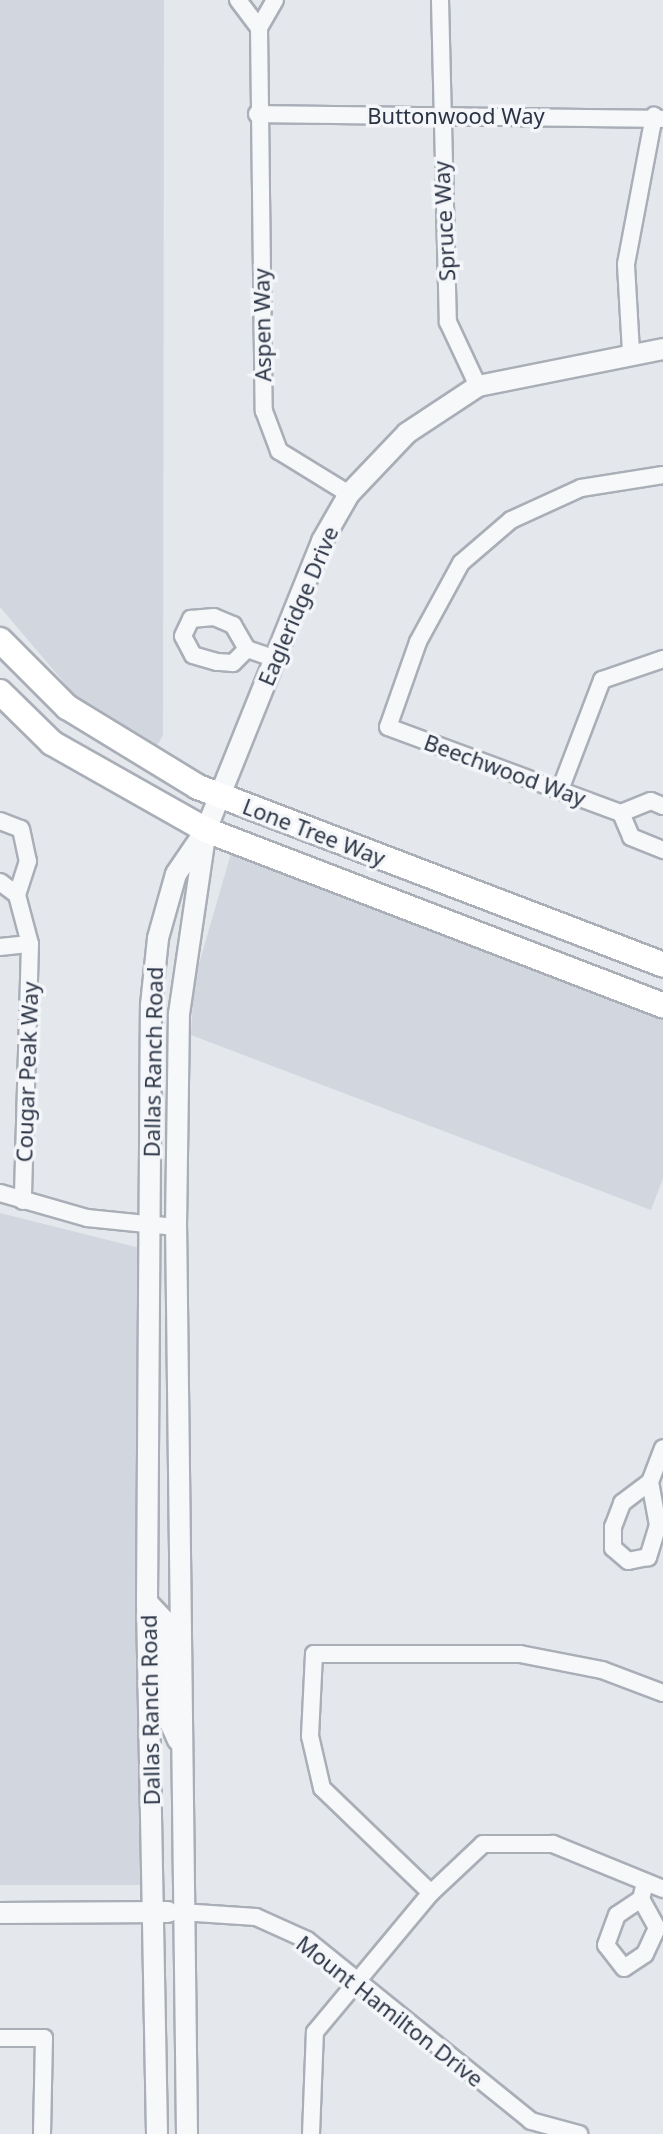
<!DOCTYPE html>
<style>
body{margin:0}
#map{position:relative;width:663px;height:2134px;overflow:hidden;background:#e4e7ec;font-family:"Noto Sans",sans-serif}
div>[style]{position:absolute}
.built>*{inset:0;background:#d2d6de}
.roads{filter:drop-shadow(2px 0 #a9aeb7) drop-shadow(-2px 0 #a9aeb7) drop-shadow(0 2px #a9aeb7) drop-shadow(0 -2px #a9aeb7)}
.minor>*{height:16px;margin:-8px;padding:0 8px;transform-origin:8px;border-radius:8px;background:#f7f8fa}
.tertiary>*{height:20px;margin:-10px;padding:0 10px;transform-origin:10px;border-radius:10px;background:#f7f8fa}
.primary>*{height:24px;margin:-12px;padding:0 12px;transform-origin:12px;border-radius:12px;background:#fff}
span{translate:-50% -50%;white-space:nowrap;text-align:center;line-height:1.15;-webkit-text-stroke:7px #f4f6f9;paint-order:stroke}
.street-label{font-size:22px;color:#2b3445}
</style>
<div id="map">
<div class="built">
<div style="clip-path:polygon(0 0,164px 0,163px 735px,152px 755px,84px 706px,0 607px)"></div>
<div style="clip-path:polygon(232px 850px,663px 1014px,663px 1178px,651px 1210px,191px 1035px,194px 981px)"></div>
<div style="clip-path:polygon(0 1213px,152px 1251px,147px 1885px,0 1885px)"></div>
</div>
<div class="roads">
<div class="minor">
<div style="left:238px;top:0;width:35px;rotate:53deg"></div>
<div style="left:275px;top:0;width:32px;rotate:120deg"></div>
<div style="left:259px;top:28px;width:383px;rotate:89.3deg"></div>
<div style="left:264px;top:411px;width:43px;rotate:69.4deg"></div>
<div style="left:279px;top:451px;width:82px;rotate:31.6deg"></div>
<div style="left:440px;top:0;width:322px;rotate:88.6deg"></div>
<div style="left:448px;top:322px;width:71px;rotate:64.9deg"></div>
<div style="left:257px;top:114px;width:406px;rotate:0.7deg"></div>
<div style="left:631px;top:352px;width:88px;rotate:-93.3deg"></div>
<div style="left:626px;top:264px;width:151px;rotate:-79.3deg"></div>
<div style="left:663px;top:475px;width:83px;rotate:171deg"></div>
<div style="left:581px;top:488px;width:77px;rotate:155.4deg"></div>
<div style="left:511px;top:520px;width:66px;rotate:139.3deg"></div>
<div style="left:461px;top:563px;width:90px;rotate:118.6deg"></div>
<div style="left:418px;top:642px;width:90px;rotate:109.4deg"></div>
<div style="left:388px;top:727px;width:248px;rotate:20.3deg"></div>
<div style="left:621px;top:813px;width:32px;rotate:-22deg"></div>
<div style="left:651px;top:801px;width:13px;rotate:23deg"></div>
<div style="left:247px;top:649px;width:20px;rotate:135deg"></div>
<div style="left:233px;top:663px;width:16px;rotate:-176deg"></div>
<div style="left:217px;top:662px;width:25px;rotate:-164deg"></div>
<div style="left:193px;top:655px;width:21px;rotate:-118deg"></div>
<div style="left:183px;top:636px;width:19px;rotate:-65deg"></div>
<div style="left:191px;top:619px;width:23px;rotate:-5deg"></div>
<div style="left:214px;top:617px;width:21px;rotate:23deg"></div>
<div style="left:233px;top:625px;width:28px;rotate:60deg"></div>
<div style="left:247px;top:649px;width:31px;rotate:19deg"></div>
<div style="left:560px;top:790px;width:118px;rotate:-69.1deg"></div>
<div style="left:602px;top:680px;width:65px;rotate:-19deg"></div>
<div style="left:621px;top:813px;width:26px;rotate:67deg"></div>
<div style="left:631px;top:837px;width:35px;rotate:22deg"></div>
<div style="left:0;top:821px;width:22px;rotate:21deg"></div>
<div style="left:21px;top:829px;width:33px;rotate:78deg"></div>
<div style="left:28px;top:861px;width:36px;rotate:108deg"></div>
<div style="left:17px;top:895px;width:51px;rotate:75.1deg"></div>
<div style="left:30px;top:944px;width:257px;rotate:91.6deg"></div>
<div style="left:0;top:882px;width:21px;rotate:37deg"></div>
<div style="left:0;top:947px;width:30px;rotate:-6deg"></div>
<div style="left:0;top:1193px;width:91px;rotate:16deg"></div>
<div style="left:87px;top:1218px;width:89px;rotate:5.8deg"></div>
<div style="left:650px;top:1482px;width:44px;rotate:79.5deg"></div>
<div style="left:658px;top:1525px;width:34px;rotate:107deg"></div>
<div style="left:648px;top:1557px;width:20px;rotate:169deg"></div>
<div style="left:628px;top:1561px;width:20px;rotate:-139deg"></div>
<div style="left:613px;top:1548px;width:21px;rotate:-90deg"></div>
<div style="left:613px;top:1527px;width:26px;rotate:-69deg"></div>
<div style="left:622px;top:1503px;width:35px;rotate:-37deg"></div>
<div style="left:650px;top:1482px;width:36px;rotate:-69deg"></div>
<div style="left:431px;top:1893px;width:151px;rotate:-136.1deg"></div>
<div style="left:322px;top:1788px;width:53px;rotate:-103deg"></div>
<div style="left:310px;top:1736px;width:82px;rotate:-87.2deg"></div>
<div style="left:314px;top:1654px;width:206px"></div>
<div style="left:520px;top:1654px;width:84px;rotate:11deg"></div>
<div style="left:602px;top:1670px;width:65px;rotate:20.7deg"></div>
<div style="left:641px;top:1899px;width:33px;rotate:61deg"></div>
<div style="left:657px;top:1928px;width:29px;rotate:115deg"></div>
<div style="left:645px;top:1954px;width:25px;rotate:146deg"></div>
<div style="left:624px;top:1968px;width:29px;rotate:-128deg"></div>
<div style="left:606px;top:1945px;width:32px;rotate:-70deg"></div>
<div style="left:617px;top:1915px;width:29px;rotate:-34deg"></div>
<div style="left:641px;top:1899px;width:16px;rotate:-76deg"></div>
<div style="left:181px;top:1912px;width:75px;rotate:3.8deg"></div>
<div style="left:256px;top:1917px;width:56px;rotate:24.3deg"></div>
<div style="left:307px;top:1940px;width:288px;rotate:38.9deg"></div>
<div style="left:531px;top:2121px;width:50px;rotate:15.2deg"></div>
<div style="left:0;top:2038px;width:44px"></div>
<div style="left:44px;top:2038px;width:96px;rotate:91.2deg"></div>
<div style="left:311px;top:2134px;width:102px;rotate:-87.8deg"></div>
<div style="left:315px;top:2032px;width:181px;rotate:-50.2deg"></div>
<div style="left:431px;top:1893px;width:71px;rotate:-43.3deg"></div>
<div style="left:483px;top:1844px;width:70px"></div>
<div style="left:553px;top:1844px;width:119px;rotate:22.2deg"></div>
</div>
<div class="tertiary">
<div style="left:147px;top:1602px;width:25px;rotate:47deg"></div>
<div style="left:164px;top:1620px;width:91px;rotate:89.4deg"></div>
<div style="left:165px;top:1711px;width:32px;rotate:66deg"></div>
<div style="left:0;top:1913px;width:168px;rotate:-0.3deg"></div>
<div style="left:157px;top:2134px;width:532px;rotate:-91.08deg"></div>
<div style="left:147px;top:1602px;width:597px;rotate:-89.62deg"></div>
<div style="left:151px;top:1005px;width:67px;rotate:-84deg"></div>
<div style="left:158px;top:938px;width:66px;rotate:-74.3deg"></div>
<div style="left:176px;top:874px;width:53px;rotate:-55.7deg"></div>
<div style="left:206px;top:830px;width:311px;rotate:-68.1deg"></div>
<div style="left:322px;top:541px;width:54px;rotate:-60.1deg"></div>
<div style="left:349px;top:494px;width:84px;rotate:-46.4deg"></div>
<div style="left:407px;top:433px;width:85px;rotate:-33.5deg"></div>
<div style="left:478px;top:386px;width:189px;rotate:-11.3deg"></div>
<div style="left:187px;top:2134px;width:907px;rotate:-90.69deg"></div>
<div style="left:176px;top:1227px;width:213px;rotate:-89.2deg"></div>
<div style="left:179px;top:1014px;width:186px;rotate:-81.7deg"></div>
</div>
<div class="primary">
<div style="left:0;top:640px;width:95px;rotate:45deg"></div>
<div style="left:67px;top:707px;width:153px;rotate:31.4deg"></div>
<div style="left:198px;top:787px;width:498px;rotate:20.9deg"></div>
<div style="left:0;top:692px;width:73px;rotate:44.4deg"></div>
<div style="left:52px;top:743px;width:177px;rotate:29.5deg"></div>
<div style="left:206px;top:830px;width:489px;rotate:21deg"></div>
</div>
</div>
<div class="street-label">
<span style="left:456px;top:116px">Buttonwood Way</span>
<span style="left:444px;top:221px;rotate:-93deg">Spruce Way</span>
<span style="left:262px;top:325px;rotate:-91deg">Aspen Way</span>
<span style="left:298px;top:606px;rotate:-67deg">Eagleridge Drive</span>
<span style="left:505px;top:770px;rotate:20deg">Beechwood Way</span>
<span style="left:314px;top:832px;rotate:21deg">Lone Tree Way</span>
<span style="left:153px;top:1062px;rotate:-89deg">Dallas Ranch Road</span>
<span style="left:27px;top:1072px;rotate:-88deg">Cougar Peak Way</span>
<span style="left:150px;top:1710px;rotate:-91deg">Dallas Ranch Road</span>
<span style="left:390px;top:2011px;rotate:38deg">Mount Hamilton Drive</span>
</div>
</div>
